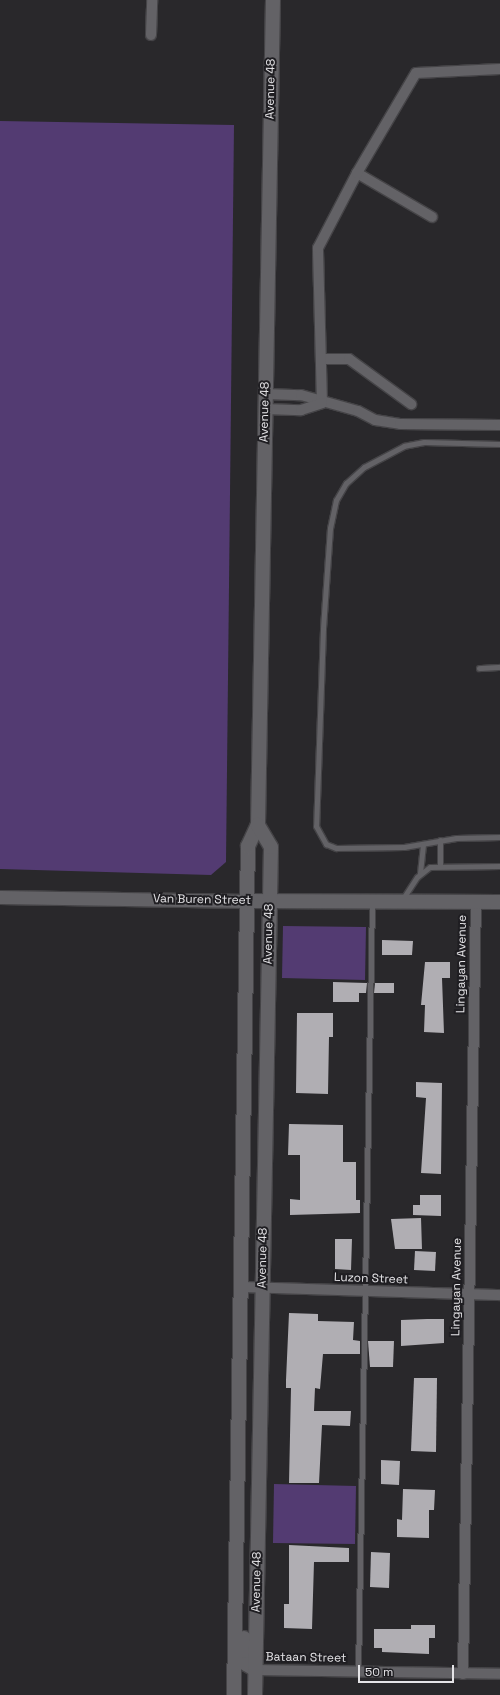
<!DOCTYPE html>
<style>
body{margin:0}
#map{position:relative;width:500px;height:1695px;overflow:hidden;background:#29282b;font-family:"Space Grotesk",sans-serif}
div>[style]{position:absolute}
.green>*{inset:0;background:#533b72}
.building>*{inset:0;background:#b0aeb3}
.roads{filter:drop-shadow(1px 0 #454447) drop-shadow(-1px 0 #454447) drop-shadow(0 1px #454447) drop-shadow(0 -1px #454447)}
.service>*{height:5px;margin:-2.5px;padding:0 2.5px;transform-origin:2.5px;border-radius:2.5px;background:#636266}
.minor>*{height:10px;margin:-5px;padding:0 5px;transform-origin:5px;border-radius:5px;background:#636266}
.tertiary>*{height:13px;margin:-6.5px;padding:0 6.5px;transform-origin:6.5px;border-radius:6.5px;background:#636266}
.secondary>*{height:14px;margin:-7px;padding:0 7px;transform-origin:7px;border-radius:7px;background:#636266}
span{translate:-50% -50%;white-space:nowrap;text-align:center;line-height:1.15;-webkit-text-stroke:4px #1f1e22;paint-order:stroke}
.street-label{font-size:12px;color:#e5e4e7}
.scale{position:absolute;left:358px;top:1665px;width:96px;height:18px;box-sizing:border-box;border:2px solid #e5e4e7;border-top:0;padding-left:5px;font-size:12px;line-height:14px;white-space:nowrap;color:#e5e4e7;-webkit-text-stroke:3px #1f1e22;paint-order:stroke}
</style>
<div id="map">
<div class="green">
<div style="clip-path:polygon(0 121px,234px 125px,226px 862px,211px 875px,0 869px)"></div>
<div style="clip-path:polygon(283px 926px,366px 927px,365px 980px,282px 978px)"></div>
<div style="clip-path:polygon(274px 1484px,356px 1486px,355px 1544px,273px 1543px)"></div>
</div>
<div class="building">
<div style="clip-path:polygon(382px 940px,413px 941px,412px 955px,382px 955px)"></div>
<div style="clip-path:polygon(425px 962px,450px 962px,450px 978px,442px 978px,444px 1033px,424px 1032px,425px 1005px,421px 1005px)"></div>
<div style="clip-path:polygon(333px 982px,367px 983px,366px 993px,359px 993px,359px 1002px,333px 1002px)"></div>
<div style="clip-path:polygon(375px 983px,394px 983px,394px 993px,374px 993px)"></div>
<div style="clip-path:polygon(297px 1013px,333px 1013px,333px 1037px,329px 1037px,328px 1094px,296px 1093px)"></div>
<div style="clip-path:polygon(416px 1082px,442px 1083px,441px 1174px,421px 1173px,426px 1098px,416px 1097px)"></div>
<div style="clip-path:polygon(289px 1124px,343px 1125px,343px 1162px,356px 1162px,356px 1200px,360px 1200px,360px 1213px,290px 1215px,290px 1199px,300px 1200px,300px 1155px,288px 1155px)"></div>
<div style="clip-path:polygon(420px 1195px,441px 1195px,441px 1216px,413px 1215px,413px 1205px,420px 1205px)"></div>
<div style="clip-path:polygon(421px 1218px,422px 1249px,395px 1249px,391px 1219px)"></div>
<div style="clip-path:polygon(335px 1239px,352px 1239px,351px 1270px,335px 1269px)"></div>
<div style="clip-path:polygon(415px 1251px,436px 1252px,435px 1271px,414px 1270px)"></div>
<div style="clip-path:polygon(289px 1313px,318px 1314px,318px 1321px,354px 1322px,353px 1340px,360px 1341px,360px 1354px,323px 1354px,320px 1389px,315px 1388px,314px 1411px,351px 1411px,350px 1426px,322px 1425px,319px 1483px,289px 1483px,291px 1388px,286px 1388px,286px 1380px)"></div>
<div style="clip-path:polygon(427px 1319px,444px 1319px,444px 1343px,401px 1346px,401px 1320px)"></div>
<div style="clip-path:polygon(368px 1341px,394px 1341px,393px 1367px,370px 1367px)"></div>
<div style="clip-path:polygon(414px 1378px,437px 1378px,436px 1452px,411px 1451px)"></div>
<div style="clip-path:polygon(381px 1460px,400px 1461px,399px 1485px,381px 1484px)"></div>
<div style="clip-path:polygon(403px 1489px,435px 1490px,434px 1510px,429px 1510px,429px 1538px,397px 1537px,397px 1519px,402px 1520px)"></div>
<div style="clip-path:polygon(289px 1545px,349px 1548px,349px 1562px,314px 1562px,312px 1629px,284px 1628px,284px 1604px,289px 1604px)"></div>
<div style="clip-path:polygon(371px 1552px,390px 1553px,389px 1588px,370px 1587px)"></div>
<div style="clip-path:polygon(411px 1625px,435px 1625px,435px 1638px,429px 1638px,429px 1654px,382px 1652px,382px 1648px,374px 1648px,374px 1629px,411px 1629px)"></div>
</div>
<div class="roads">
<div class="service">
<div style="left:500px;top:444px;width:76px;rotate:-178.5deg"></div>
<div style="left:424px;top:442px;width:20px;rotate:169deg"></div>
<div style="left:404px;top:446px;width:45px;rotate:152.3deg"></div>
<div style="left:364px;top:467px;width:24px;rotate:138deg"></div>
<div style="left:346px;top:483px;width:20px;rotate:120deg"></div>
<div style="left:336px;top:500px;width:29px;rotate:102deg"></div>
<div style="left:330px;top:528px;width:101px;rotate:94deg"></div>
<div style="left:323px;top:629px;width:197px;rotate:92deg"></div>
<div style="left:316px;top:826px;width:21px;rotate:61deg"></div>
<div style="left:326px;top:844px;width:11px;rotate:22deg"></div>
<div style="left:336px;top:848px;width:68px;rotate:-0.8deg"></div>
<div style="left:404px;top:847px;width:53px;rotate:-9.8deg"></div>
<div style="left:456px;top:838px;width:44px;rotate:-1.3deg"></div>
<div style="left:479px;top:668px;width:21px;rotate:-3deg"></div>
<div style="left:440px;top:866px;width:26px;rotate:-90deg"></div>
<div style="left:420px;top:873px;width:28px;rotate:-84deg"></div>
<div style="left:402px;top:900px;width:27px;rotate:-57deg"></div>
<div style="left:417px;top:877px;width:16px;rotate:-38deg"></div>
<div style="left:430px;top:867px;width:70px;rotate:-0.8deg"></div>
<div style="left:358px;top:1672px;width:769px;rotate:-88.96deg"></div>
</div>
<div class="minor">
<div style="left:151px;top:35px;width:35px;rotate:-88deg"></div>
<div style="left:357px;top:173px;width:87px;rotate:30.4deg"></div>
<div style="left:323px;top:359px;width:26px"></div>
<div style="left:349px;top:359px;width:77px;rotate:36deg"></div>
<div style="left:265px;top:394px;width:36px;rotate:2deg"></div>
<div style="left:301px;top:395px;width:59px;rotate:15.7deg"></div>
<div style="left:358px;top:411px;width:19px;rotate:28deg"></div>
<div style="left:375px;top:420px;width:25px;rotate:9deg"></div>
<div style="left:400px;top:424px;width:100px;rotate:0.6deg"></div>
<div style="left:322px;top:403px;width:155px;rotate:-91.5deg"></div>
<div style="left:318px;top:248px;width:85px;rotate:-62.5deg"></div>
<div style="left:357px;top:173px;width:116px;rotate:-59.5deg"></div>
<div style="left:416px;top:73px;width:84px;rotate:-2.7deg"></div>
<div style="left:265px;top:409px;width:36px;rotate:2deg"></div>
<div style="left:301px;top:410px;width:22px;rotate:-18deg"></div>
<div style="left:240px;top:1287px;width:260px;rotate:1.8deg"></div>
<div style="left:256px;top:1670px;width:244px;rotate:0.9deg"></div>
<div style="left:463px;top:1674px;width:772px;rotate:-89.04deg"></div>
</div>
<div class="tertiary">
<div style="left:0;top:897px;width:247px;rotate:0.9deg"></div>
</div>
<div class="secondary">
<div style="left:247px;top:901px;width:253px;rotate:0.2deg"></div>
<div style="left:244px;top:1638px;width:26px;rotate:86deg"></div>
<div style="left:246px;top:1664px;width:12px;rotate:31deg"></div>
<div style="left:234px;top:1695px;width:849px;rotate:-89.06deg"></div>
<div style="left:248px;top:846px;width:23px;rotate:-65deg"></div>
<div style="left:258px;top:825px;width:825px;rotate:-88.96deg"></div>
<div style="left:255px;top:1695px;width:848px;rotate:-88.92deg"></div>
<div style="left:271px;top:847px;width:26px;rotate:-121deg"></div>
</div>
</div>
<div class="street-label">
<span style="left:271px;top:89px;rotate:-89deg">Avenue 48</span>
<span style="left:265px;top:412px;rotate:-89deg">Avenue 48</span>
<span style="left:202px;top:900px;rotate:1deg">Van Buren Street</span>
<span style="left:269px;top:934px;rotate:-89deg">Avenue 48</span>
<span style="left:462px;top:964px;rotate:-89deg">Lingayan Avenue</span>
<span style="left:263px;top:1258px;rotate:-89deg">Avenue 48</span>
<span style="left:371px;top:1279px;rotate:2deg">Luzon Street</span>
<span style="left:457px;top:1287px;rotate:-89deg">Lingayan Avenue</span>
<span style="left:257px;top:1582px;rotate:-89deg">Avenue 48</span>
<span style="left:306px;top:1658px;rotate:1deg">Bataan Street</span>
</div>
<div class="scale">50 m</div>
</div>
